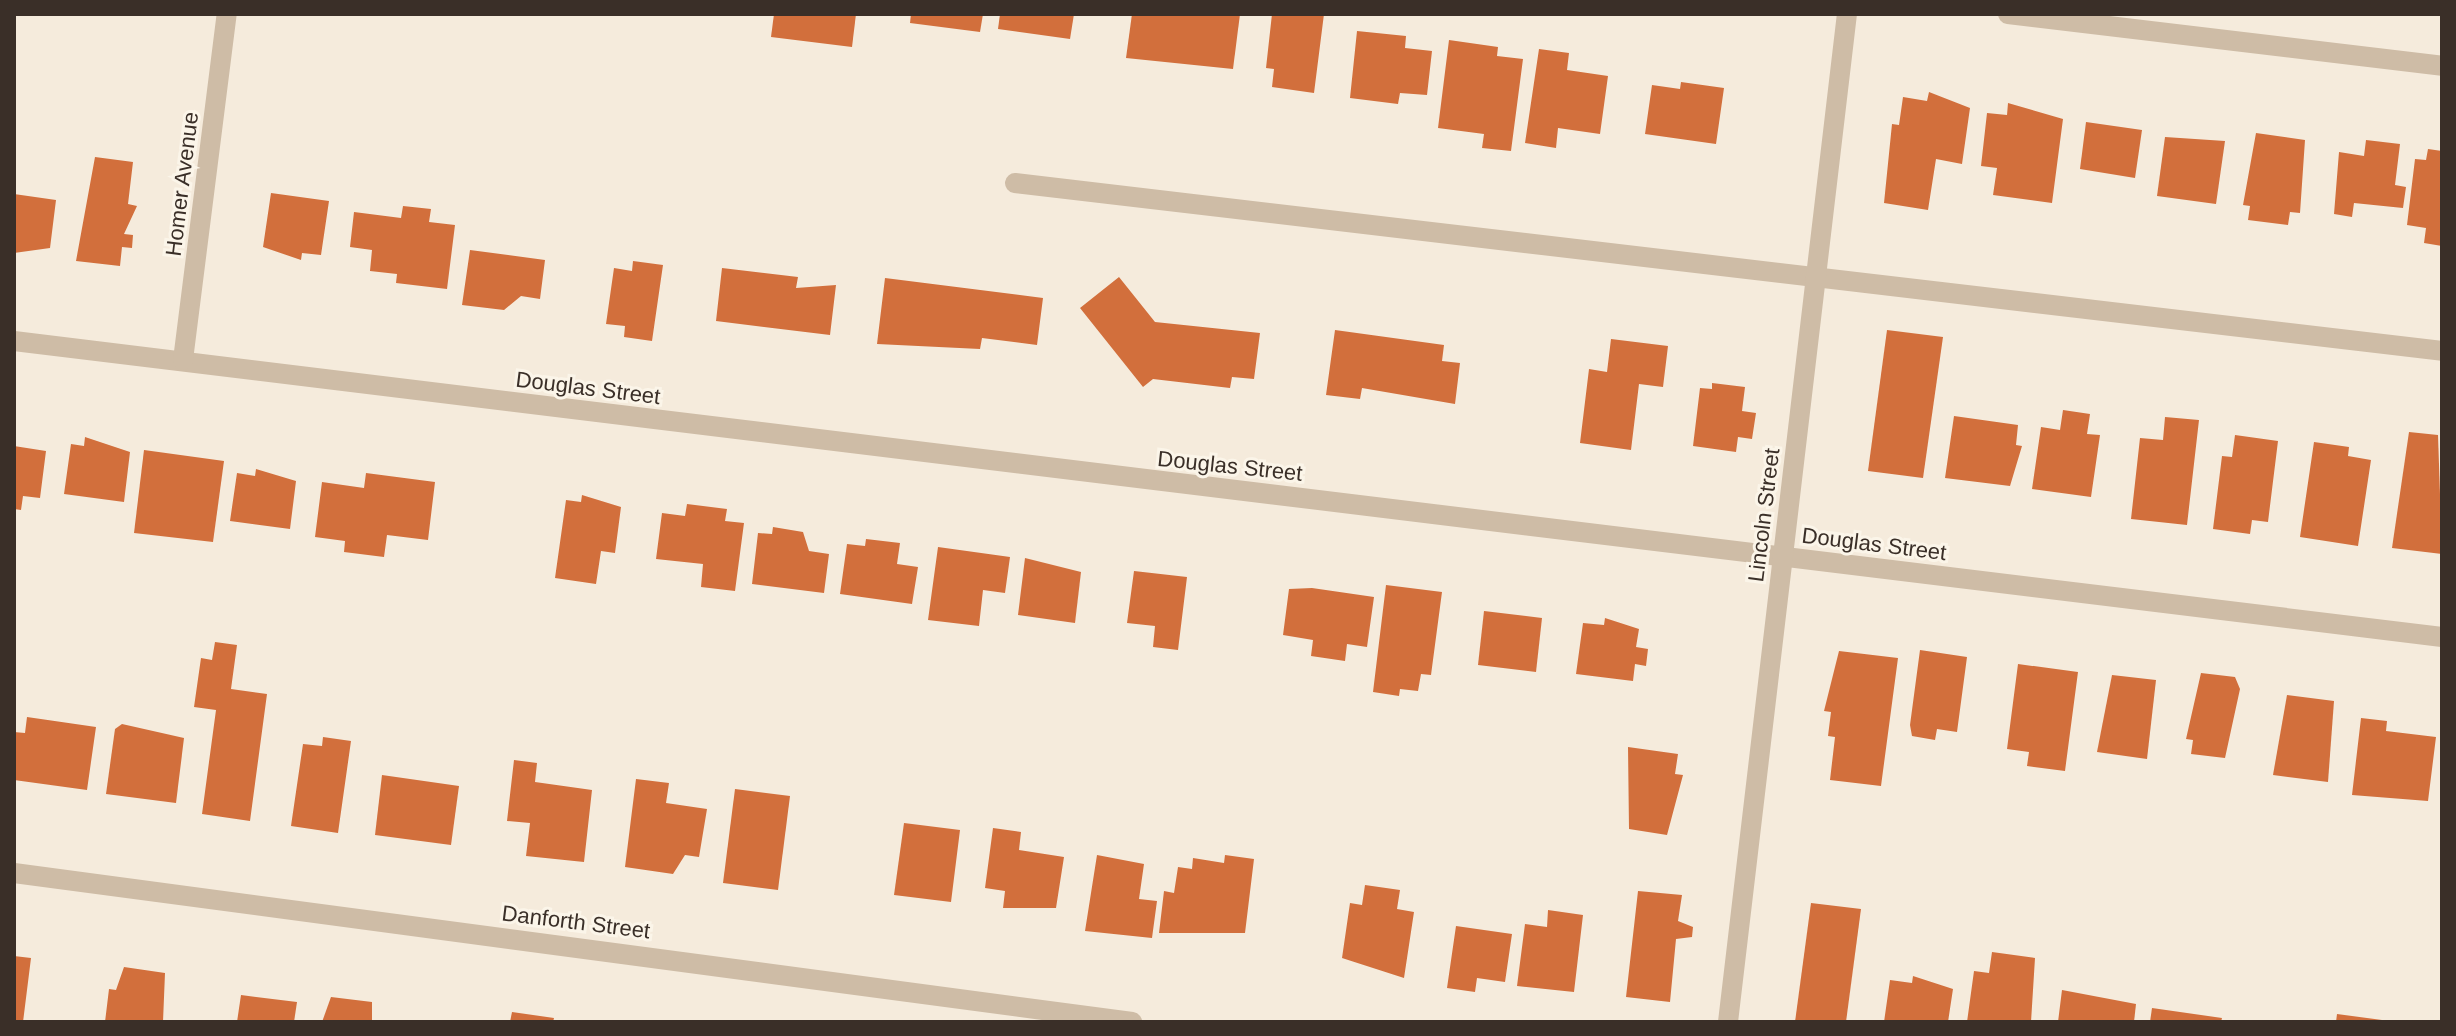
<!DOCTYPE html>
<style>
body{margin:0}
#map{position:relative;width:2456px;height:1036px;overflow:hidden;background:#f5ebdc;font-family:Helvetica,sans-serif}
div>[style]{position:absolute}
.building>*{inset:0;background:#d26f3c}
.minor>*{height:20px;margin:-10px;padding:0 10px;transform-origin:10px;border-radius:10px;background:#cebca6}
span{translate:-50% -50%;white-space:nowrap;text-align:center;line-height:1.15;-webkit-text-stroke:6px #fbf5e9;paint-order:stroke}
.street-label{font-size:22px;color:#3a2f28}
.frame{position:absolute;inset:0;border:16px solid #3a2f28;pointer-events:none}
</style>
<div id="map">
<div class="building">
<div style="clip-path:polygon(774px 14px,856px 14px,852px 47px,771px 37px)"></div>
<div style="clip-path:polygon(911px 14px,983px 14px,980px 32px,910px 23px)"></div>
<div style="clip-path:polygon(1000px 14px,1074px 14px,1070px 39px,998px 29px)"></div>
<div style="clip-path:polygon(1132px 14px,1240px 14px,1233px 69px,1126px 58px)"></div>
<div style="clip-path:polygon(1272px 14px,1324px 14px,1314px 93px,1272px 87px,1274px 69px,1266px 68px)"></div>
<div style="clip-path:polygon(1357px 31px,1406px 36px,1405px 48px,1432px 51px,1427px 95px,1400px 93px,1398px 104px,1350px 98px)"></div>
<div style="clip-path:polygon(1449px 40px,1498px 47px,1497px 56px,1523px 59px,1511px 151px,1482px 148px,1484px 134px,1438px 128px)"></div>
<div style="clip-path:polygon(1539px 49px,1569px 53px,1567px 70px,1608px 76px,1600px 134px,1558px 128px,1556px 148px,1525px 143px)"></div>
<div style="clip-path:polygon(1681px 82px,1724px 88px,1716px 144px,1645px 134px,1652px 85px,1680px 89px)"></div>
<div style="clip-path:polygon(1929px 92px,1970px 108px,1962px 164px,1936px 159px,1928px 210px,1884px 203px,1892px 124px,1899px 125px,1903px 97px,1927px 101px)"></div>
<div style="clip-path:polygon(2008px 103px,2063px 119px,2052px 203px,1993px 195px,1997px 168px,1981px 166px,1987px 113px,2007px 115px)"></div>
<div style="clip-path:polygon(2086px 122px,2142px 130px,2135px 178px,2080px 169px)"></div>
<div style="clip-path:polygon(2256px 133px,2305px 140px,2300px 213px,2290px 212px,2288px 225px,2248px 220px,2250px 206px,2243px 205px)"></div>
<div style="clip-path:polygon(2165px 137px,2225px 141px,2216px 204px,2157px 196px)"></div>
<div style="clip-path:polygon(2366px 140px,2400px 144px,2395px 185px,2406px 187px,2403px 208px,2354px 203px,2352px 217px,2334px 214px,2339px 152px,2364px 156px)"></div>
<div style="clip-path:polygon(2428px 149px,2442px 151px,2442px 246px,2424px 243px,2426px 228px,2407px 225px,2415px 159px,2426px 160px)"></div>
<div style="clip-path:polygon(95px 157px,133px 162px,128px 204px,137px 206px,124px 234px,133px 235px,132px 248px,122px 247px,120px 266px,76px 261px)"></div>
<div style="clip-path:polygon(271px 193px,329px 201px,321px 255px,302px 253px,301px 260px,263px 247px)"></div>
<div style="clip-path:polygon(14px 194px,56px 200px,50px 248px,14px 253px)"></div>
<div style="clip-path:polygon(403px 206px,431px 209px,429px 222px,455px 225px,447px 289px,396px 283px,397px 274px,370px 271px,372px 250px,350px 247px,354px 212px,401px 218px)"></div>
<div style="clip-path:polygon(470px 250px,545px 260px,540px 299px,521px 296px,504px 310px,462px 305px)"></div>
<div style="clip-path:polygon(633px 261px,663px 265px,652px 341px,624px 337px,625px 326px,606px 324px,614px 268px,632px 271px)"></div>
<div style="clip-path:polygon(722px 268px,798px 277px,796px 288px,836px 285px,830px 335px,716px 321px)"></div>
<div style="clip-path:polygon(1119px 277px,1155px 322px,1260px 333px,1254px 379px,1232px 377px,1230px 388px,1153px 379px,1143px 387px,1080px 308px)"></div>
<div style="clip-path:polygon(885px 278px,1043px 298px,1037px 345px,982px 338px,980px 349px,877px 344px)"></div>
<div style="clip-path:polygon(1335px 330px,1444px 345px,1442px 361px,1460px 363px,1455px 404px,1362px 388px,1360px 399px,1326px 395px)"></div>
<div style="clip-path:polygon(1887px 330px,1943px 337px,1923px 478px,1868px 471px)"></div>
<div style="clip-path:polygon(1611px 339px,1668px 346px,1663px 387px,1639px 384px,1631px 450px,1580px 443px,1589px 369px,1607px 372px)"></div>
<div style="clip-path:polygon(1712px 383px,1745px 387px,1742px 411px,1756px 413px,1752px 439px,1738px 437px,1736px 452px,1693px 446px,1700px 388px,1712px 389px)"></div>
<div style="clip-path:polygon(2063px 410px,2090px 414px,2087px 434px,2100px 435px,2091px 497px,2032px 489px,2041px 427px,2060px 430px)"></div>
<div style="clip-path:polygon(1954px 416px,2018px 425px,2016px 445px,2022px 446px,2010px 486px,1945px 478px)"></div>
<div style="clip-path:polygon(2165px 417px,2199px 420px,2187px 525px,2131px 519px,2140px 438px,2163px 440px)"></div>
<div style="clip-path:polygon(2409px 432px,2438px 435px,2442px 554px,2392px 548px)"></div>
<div style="clip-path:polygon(2235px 435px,2278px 441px,2268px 522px,2252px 520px,2250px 534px,2213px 529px,2222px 456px,2232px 457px)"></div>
<div style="clip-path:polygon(85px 437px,130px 452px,124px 502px,64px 494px,71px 444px,84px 446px)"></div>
<div style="clip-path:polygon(2314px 442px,2349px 447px,2348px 456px,2371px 460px,2358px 546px,2300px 537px)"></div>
<div style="clip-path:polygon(14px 446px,46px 451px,40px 498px,23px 496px,21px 510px,14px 509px)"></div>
<div style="clip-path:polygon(144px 450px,224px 461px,213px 542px,134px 533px)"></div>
<div style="clip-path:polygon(256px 469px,296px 481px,290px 529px,230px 521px,237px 473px,255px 476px)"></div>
<div style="clip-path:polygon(366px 473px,435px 482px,428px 540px,387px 535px,384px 557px,344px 552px,345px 541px,315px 537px,322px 482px,364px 488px)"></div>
<div style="clip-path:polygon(582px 495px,621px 507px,615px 553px,601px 551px,596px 584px,555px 578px,566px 500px,581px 502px)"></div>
<div style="clip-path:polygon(687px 504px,727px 509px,725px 521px,744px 523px,735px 591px,701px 587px,703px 564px,656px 559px,662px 513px,685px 516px)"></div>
<div style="clip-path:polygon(773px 527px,803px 532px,809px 551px,829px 554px,824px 593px,752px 584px,758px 533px,772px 534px)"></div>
<div style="clip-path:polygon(866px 539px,900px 543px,897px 564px,918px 567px,912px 604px,840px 594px,847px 544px,865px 546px)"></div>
<div style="clip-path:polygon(938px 547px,1010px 557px,1005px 593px,983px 590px,979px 626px,928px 620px)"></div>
<div style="clip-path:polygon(1025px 558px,1081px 572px,1075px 623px,1018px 615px)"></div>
<div style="clip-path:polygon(1134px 571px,1187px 577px,1178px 650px,1153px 647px,1155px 626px,1127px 623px)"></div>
<div style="clip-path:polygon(1386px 585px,1442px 592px,1431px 675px,1421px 674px,1418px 691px,1400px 689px,1399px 696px,1373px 692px)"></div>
<div style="clip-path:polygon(1312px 588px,1374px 597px,1367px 647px,1347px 644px,1345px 661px,1311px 656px,1313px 640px,1283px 635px,1289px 589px)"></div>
<div style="clip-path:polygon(1484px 611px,1542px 618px,1536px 672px,1478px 665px)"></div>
<div style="clip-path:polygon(1605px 618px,1639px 629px,1636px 647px,1648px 649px,1646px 666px,1635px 664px,1633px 681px,1576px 674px,1583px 623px,1604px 625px)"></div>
<div style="clip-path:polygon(215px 642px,237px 645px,231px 689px,267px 694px,250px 821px,202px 814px,216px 710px,194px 707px,201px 658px,212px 660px)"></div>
<div style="clip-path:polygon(1920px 650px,1967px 657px,1957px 732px,1937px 729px,1935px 740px,1912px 736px,1910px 725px)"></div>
<div style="clip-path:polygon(1839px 651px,1898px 658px,1881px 786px,1830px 780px,1835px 737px,1828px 736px,1831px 712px,1824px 711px)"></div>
<div style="clip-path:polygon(2018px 664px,2078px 672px,2065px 771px,2027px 766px,2029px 752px,2007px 749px)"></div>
<div style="clip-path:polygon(2201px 673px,2235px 677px,2240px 689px,2225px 758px,2191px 754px,2193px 740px,2186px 739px)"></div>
<div style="clip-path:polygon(2112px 675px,2156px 680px,2147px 759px,2097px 752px)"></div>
<div style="clip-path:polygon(2287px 695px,2334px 701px,2328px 782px,2273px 775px)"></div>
<div style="clip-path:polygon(27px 717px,96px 727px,87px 790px,14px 780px,14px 732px,25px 733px)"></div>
<div style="clip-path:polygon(2361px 718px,2387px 721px,2386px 731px,2436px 737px,2428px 801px,2352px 795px)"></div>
<div style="clip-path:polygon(122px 724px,184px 738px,176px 803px,106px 794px,115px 729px)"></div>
<div style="clip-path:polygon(323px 737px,351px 741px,338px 833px,291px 826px,303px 744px,322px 746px)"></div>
<div style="clip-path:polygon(1628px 747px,1678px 754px,1675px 774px,1683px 775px,1667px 835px,1629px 829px)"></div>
<div style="clip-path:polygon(514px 760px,537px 763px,535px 782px,592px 790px,584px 862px,526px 856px,530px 823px,507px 821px)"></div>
<div style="clip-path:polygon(382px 775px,459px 786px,451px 845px,375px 835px)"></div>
<div style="clip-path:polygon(636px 779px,669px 783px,666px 803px,707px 809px,699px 857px,685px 855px,673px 874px,625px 867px)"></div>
<div style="clip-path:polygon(735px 789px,790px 796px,778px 890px,723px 883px)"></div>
<div style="clip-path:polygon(904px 823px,960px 830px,951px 902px,894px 895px)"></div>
<div style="clip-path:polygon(993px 828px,1021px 832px,1019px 850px,1064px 857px,1056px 908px,1003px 908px,1005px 891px,985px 888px)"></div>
<div style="clip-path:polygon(1097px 855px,1144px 864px,1139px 899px,1157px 901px,1152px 938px,1085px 931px)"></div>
<div style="clip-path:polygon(1225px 855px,1254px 859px,1245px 933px,1159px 933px,1164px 891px,1174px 893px,1178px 867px,1192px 869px,1193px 858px,1224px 863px)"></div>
<div style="clip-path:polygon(1365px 885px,1400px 890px,1397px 909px,1414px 912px,1404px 978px,1342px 958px,1350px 903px,1362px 905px)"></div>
<div style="clip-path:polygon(1638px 891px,1682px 895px,1678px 921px,1693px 927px,1692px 937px,1676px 939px,1670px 1002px,1626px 997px)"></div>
<div style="clip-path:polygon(1811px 903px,1861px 909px,1846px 1022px,1795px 1022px)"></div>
<div style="clip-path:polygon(1548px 910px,1583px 915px,1574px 992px,1517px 986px,1525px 924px,1547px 927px)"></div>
<div style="clip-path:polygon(1456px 926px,1512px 934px,1505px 982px,1477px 978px,1475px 992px,1447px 988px)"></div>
<div style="clip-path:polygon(1992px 952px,2035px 958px,2031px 1022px,1967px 1022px,1974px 971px,1989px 973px)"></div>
<div style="clip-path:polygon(14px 956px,31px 958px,23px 1022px,14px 1022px)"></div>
<div style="clip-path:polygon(124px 967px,165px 973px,163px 1022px,105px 1022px,109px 989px,116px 990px)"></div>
<div style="clip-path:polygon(1913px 976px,1953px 989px,1948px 1022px,1884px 1022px,1890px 980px,1912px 983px)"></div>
<div style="clip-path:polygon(2062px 990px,2136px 1004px,2134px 1022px,2058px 1022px)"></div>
<div style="clip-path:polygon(241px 995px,297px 1002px,294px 1022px,237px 1022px)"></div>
<div style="clip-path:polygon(331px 997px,372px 1002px,372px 1022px,322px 1022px)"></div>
<div style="clip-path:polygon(2152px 1008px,2222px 1018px,2221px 1022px,2150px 1022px)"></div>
<div style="clip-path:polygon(512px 1012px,554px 1018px,553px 1022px,510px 1022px)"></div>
<div style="clip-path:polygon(2337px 1014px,2382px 1020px,2382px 1022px,2336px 1022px)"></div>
</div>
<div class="minor">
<div style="left:2008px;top:14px;width:437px;rotate:6.8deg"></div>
<div style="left:1015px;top:183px;width:1437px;rotate:6.71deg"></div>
<div style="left:14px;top:341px;width:2446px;rotate:6.95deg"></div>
<div style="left:183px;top:360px;width:349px;rotate:-82.8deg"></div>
<div style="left:14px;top:873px;width:1128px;rotate:7.59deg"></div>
<div style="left:1728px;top:1022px;width:1015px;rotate:-83.27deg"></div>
</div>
<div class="street-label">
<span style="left:182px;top:184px;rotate:-83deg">Homer Avenue</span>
<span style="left:588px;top:388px;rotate:7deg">Douglas Street</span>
<span style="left:1230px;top:466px;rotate:6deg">Douglas Street</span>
<span style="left:1764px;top:515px;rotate:-83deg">Lincoln Street</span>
<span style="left:1874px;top:544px;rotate:7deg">Douglas Street</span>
<span style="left:576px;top:922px;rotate:7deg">Danforth Street</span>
</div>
<div class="frame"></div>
</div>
